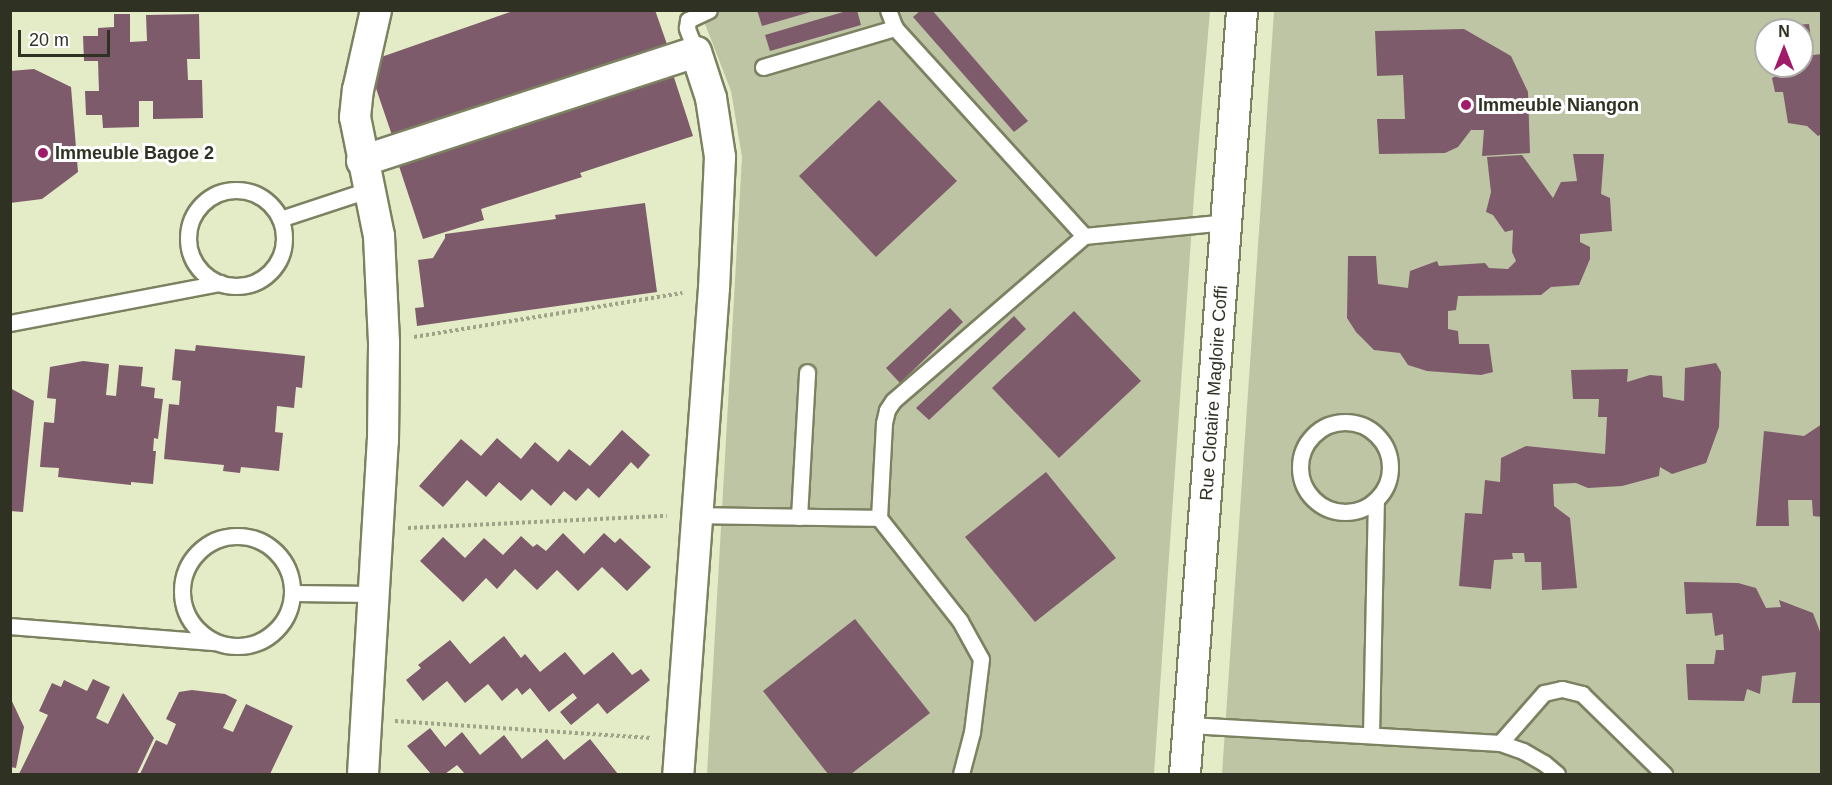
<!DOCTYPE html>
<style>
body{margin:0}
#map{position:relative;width:1832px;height:785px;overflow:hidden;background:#e4ebc7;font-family:Arial,sans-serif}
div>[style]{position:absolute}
.green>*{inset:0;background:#bec5a5}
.building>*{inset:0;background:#7d5b6a}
.path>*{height:4px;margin-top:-2px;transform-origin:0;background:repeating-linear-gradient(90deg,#9fa489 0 3px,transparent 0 6px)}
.roads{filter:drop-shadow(2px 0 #7c8261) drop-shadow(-2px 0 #7c8261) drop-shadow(0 2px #7c8261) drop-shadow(0 -2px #7c8261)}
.lane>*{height:15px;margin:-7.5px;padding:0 7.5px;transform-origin:7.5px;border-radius:7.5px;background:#fff}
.lane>.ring{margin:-7.5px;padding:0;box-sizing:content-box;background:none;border:15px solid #fff;border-radius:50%}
.street>*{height:30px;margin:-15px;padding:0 15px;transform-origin:15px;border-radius:15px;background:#fff}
.dots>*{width:16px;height:16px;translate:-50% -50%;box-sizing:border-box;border:3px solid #fff;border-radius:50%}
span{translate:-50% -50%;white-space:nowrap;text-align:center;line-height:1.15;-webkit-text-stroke:6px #fff;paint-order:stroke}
.poi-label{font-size:18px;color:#2f3123;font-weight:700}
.left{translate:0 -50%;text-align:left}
.street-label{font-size:18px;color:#2f3123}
.frame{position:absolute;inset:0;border:12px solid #2f3123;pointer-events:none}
.north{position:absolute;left:1754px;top:18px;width:60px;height:60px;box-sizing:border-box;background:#fff;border:2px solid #acada7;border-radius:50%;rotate:0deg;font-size:16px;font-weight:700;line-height:24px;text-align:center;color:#2f3123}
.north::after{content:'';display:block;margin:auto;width:21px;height:27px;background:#a01b69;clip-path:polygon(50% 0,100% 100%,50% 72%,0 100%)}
.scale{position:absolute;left:18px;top:30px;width:92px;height:27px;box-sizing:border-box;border:3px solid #2f3123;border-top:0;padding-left:8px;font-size:18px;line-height:21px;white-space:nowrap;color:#2f3123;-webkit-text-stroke:4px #fff;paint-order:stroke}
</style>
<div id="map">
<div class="green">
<div style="clip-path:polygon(700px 11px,1210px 11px,1194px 196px,1154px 774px,707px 774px,742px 157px,731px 91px)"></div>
<div style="clip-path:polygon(evenodd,1274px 11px,1821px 11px,1821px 774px,1222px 774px,1274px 11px,1766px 30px,1802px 30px,1802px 66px,1766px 66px,1766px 30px)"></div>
</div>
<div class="building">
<div style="clip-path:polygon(516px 10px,655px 10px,669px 50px,395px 144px,367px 62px)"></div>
<div style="clip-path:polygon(757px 10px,814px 10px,814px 11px,762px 26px)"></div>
<div style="clip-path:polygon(850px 10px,857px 10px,861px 25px,770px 51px,765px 35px)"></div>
<div style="clip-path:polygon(921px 10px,932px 10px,1028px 121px,1014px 132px,913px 17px)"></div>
<div style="clip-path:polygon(114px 14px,130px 14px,130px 42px,147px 41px,146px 15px,199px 14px,200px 59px,187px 59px,188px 80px,202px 80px,203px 118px,153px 119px,153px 101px,139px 101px,139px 127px,103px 128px,102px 115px,86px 115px,85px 91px,99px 91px,98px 61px,84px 61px,83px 36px,98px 36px,98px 28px,114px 27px)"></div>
<div style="clip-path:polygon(1809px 24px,1813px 55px,1822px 54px,1822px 134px,1818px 136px,1807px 126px,1788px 123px,1783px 92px,1775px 92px,1772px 78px,1780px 74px,1780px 66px,1802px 66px,1802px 30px,1779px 30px,1779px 26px)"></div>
<div style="clip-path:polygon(1464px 29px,1511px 56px,1528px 92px,1530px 153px,1482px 156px,1484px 130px,1471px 130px,1458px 147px,1445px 153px,1379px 154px,1377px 119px,1405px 119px,1403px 75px,1377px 76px,1375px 31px)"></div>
<div style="clip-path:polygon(670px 65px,693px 136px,580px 173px,582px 177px,481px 209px,484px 220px,423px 239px,395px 154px)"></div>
<div style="clip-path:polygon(34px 69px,71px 87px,78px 172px,42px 199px,10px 203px,10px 71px)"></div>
<div style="clip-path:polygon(879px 100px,957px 181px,876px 257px,799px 176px)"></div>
<div style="clip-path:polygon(1573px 154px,1604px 154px,1601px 194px,1610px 198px,1612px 231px,1580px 234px,1580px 242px,1590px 247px,1590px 259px,1579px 285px,1551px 287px,1541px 295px,1458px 296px,1456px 310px,1448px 311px,1448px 329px,1458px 331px,1459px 344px,1489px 344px,1493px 372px,1481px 375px,1427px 371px,1408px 365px,1400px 353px,1374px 350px,1356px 332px,1347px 318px,1348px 256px,1376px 256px,1378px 284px,1408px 288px,1410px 271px,1437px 261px,1439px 266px,1485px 263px,1489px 268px,1508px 269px,1516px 261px,1512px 252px,1513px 230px,1505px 232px,1493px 215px,1486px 212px,1491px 192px,1487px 157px,1522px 155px,1553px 198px,1561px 182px,1577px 181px)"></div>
<div style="clip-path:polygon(645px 203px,657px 292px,417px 326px,415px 308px,424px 307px,418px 260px,433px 258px,445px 238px,445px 234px,556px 219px,555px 215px)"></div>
<div style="clip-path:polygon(950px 308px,963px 322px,900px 383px,886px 368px)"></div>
<div style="clip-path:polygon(1074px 311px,1141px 381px,1059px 458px,992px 388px)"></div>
<div style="clip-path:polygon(1014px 316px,1026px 329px,929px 420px,916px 408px)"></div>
<div style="clip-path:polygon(196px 345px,305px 356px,302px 388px,296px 387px,294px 408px,277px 406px,275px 432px,283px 433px,279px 471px,241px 467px,240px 473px,223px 471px,224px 465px,164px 459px,169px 404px,179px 405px,181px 381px,172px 380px,175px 349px,195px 351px)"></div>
<div style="clip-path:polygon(83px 361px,109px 364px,106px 395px,116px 396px,119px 365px,143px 367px,141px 386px,155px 388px,154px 398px,163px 399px,158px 439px,154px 438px,153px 451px,156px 451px,153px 484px,131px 482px,131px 485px,58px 477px,59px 468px,40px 467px,44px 422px,54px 423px,56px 399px,47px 398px,50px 367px)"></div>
<div style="clip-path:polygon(1716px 363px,1721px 372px,1719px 427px,1706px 463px,1672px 474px,1660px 467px,1659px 476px,1622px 486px,1588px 488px,1576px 483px,1553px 484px,1554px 506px,1570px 518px,1577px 588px,1542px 590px,1541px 562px,1525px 562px,1524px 553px,1512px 553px,1513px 559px,1494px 560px,1491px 589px,1459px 586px,1465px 513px,1482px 514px,1485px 480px,1500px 482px,1501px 458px,1526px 446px,1605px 454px,1607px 417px,1598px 417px,1599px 399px,1573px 399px,1571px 370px,1628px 369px,1627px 382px,1650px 375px,1662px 376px,1663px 397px,1684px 401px,1685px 368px)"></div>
<div style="clip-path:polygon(10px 388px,34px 401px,23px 512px,10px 511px)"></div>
<div style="clip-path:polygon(1822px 424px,1822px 517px,1813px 516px,1812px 500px,1788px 500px,1789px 526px,1756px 526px,1764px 431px,1804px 436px)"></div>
<div style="clip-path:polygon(622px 430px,650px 455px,638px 469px,631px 462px,599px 498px,588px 488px,576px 501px,564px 491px,551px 506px,532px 489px,521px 501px,499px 482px,486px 497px,467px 480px,443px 507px,419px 486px,461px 439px,481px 456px,497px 438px,521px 459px,535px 442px,558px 462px,569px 449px,590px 466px)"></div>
<div style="clip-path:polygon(1046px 472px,1116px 558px,1035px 622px,965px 537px)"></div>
<div style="clip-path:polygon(563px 533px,584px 554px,604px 533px,615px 543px,620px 538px,651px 567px,627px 591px,602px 567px,578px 591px,557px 570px,537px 590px,515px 569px,497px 589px,486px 578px,463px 602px,420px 561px,443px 537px,465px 558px,484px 538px,503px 555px,521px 536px,533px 547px,537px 544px,546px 551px)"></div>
<div style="clip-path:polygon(1684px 582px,1738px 583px,1756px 588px,1766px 608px,1781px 607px,1779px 600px,1813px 613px,1822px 637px,1822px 703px,1792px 703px,1796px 672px,1762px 676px,1760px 694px,1747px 689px,1744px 701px,1688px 700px,1686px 664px,1714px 664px,1716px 650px,1724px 650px,1723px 634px,1715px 636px,1712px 613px,1686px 614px)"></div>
<div style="clip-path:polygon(855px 619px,930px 713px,851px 774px,828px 774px,763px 691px)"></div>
<div style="clip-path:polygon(504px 636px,521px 658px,525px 654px,540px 672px,565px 652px,584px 675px,613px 652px,632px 675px,641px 669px,650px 680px,607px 714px,598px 703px,571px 725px,560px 712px,577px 698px,573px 693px,549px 712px,530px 688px,522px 695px,517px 688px,502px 701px,488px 684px,465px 703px,447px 681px,423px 701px,406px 680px,421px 668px,418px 665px,450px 640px,470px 664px)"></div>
<div style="clip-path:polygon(93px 679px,110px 687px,96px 718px,108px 724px,123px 693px,154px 738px,137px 774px,19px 774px,48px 715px,39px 711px,52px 683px,61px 687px,64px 680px,87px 691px)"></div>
<div style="clip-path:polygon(192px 690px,225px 694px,237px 700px,223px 728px,233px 732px,246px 704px,293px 726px,270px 774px,140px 774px,156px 740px,167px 745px,176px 724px,166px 719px,179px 692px)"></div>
<div style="clip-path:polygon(10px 697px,24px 727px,16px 768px,10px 767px)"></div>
<div style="clip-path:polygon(430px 728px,445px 747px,462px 732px,480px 755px,504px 735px,522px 759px,547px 739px,564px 760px,590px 739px,618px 774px,465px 774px,457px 765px,445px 774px,431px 774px,407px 746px)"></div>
</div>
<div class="path">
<div style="left:414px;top:337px;width:272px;rotate:-9.3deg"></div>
<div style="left:408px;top:528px;width:259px;rotate:-2.7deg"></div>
<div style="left:395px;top:721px;width:257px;rotate:3.8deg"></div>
</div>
<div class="roads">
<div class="lane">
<div style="left:888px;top:10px;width:19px;rotate:69deg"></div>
<div style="left:895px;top:28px;width:281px;rotate:47.7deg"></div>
<div style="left:1084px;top:236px;width:252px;rotate:139.2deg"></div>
<div style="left:893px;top:401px;width:11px;rotate:124deg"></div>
<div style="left:887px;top:410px;width:13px;rotate:103deg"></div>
<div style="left:884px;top:423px;width:95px;rotate:93deg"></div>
<div style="left:879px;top:518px;width:131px;rotate:51.8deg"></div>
<div style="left:960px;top:621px;width:43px;rotate:61.1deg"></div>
<div style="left:981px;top:659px;width:74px;rotate:97deg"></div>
<div style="left:972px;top:732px;width:43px;rotate:104.7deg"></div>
<div style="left:696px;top:52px;width:26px;rotate:-111deg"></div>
<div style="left:687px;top:28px;width:8px;rotate:-83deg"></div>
<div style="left:688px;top:20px;width:23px;rotate:-25deg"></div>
<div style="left:763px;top:67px;width:138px;rotate:-16.5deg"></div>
<div class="ring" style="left:188px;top:190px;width:81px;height:81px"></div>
<div style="left:280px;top:219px;width:93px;rotate:-18.2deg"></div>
<div style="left:1084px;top:236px;width:145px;rotate:-5.6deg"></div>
<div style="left:10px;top:323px;width:214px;rotate:-10.8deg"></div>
<div class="ring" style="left:1300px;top:422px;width:75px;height:75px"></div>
<div style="left:696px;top:515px;width:183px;rotate:0.9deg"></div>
<div style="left:799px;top:517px;width:145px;rotate:-86.8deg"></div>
<div class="ring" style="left:182px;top:536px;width:95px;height:95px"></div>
<div style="left:293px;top:593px;width:81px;rotate:0.7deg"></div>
<div style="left:10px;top:626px;width:205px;rotate:4.5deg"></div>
<div style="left:1189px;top:725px;width:312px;rotate:3.3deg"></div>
<div style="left:1500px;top:743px;width:24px;rotate:19deg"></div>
<div style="left:1523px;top:751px;width:24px;rotate:30deg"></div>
<div style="left:1544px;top:763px;width:17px;rotate:40deg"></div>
<div style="left:1371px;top:735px;width:235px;rotate:-88.8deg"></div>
<div style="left:1500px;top:743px;width:67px;rotate:-48.7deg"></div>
<div style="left:1544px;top:693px;width:18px;rotate:-13deg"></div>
<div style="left:1562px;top:689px;width:21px;rotate:14deg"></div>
<div style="left:1582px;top:694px;width:115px;rotate:44.3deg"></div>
</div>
<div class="street">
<div style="left:362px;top:161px;width:351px;rotate:-18.1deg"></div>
<div style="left:696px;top:52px;width:48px;rotate:71.9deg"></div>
<div style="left:711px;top:98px;width:60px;rotate:81.3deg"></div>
<div style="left:720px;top:157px;width:131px;rotate:92.6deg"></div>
<div style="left:714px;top:288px;width:487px;rotate:94.2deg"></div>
<div style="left:363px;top:774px;width:334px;rotate:-86.6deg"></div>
<div style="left:383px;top:441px;width:99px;rotate:-89.4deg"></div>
<div style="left:384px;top:342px;width:106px;rotate:-92.7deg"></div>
<div style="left:379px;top:236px;width:121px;rotate:-101.4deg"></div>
<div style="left:355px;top:117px;width:27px;rotate:-84deg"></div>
<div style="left:358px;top:90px;width:82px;rotate:-77.3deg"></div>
<div style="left:1185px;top:774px;width:766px;rotate:-85.73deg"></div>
</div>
</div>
<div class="dots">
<div style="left:1466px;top:105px;background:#a01b69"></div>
<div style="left:43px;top:153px;background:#a01b69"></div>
</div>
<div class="poi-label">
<span class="left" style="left:1478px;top:105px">Immeuble Niangon</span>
<span class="left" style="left:55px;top:153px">Immeuble Bagoe 2</span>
</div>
<div class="street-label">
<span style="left:1214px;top:393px;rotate:-86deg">Rue Clotaire Magloire Coffi</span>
</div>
<div class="frame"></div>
<div class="north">N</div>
<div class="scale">20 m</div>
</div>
